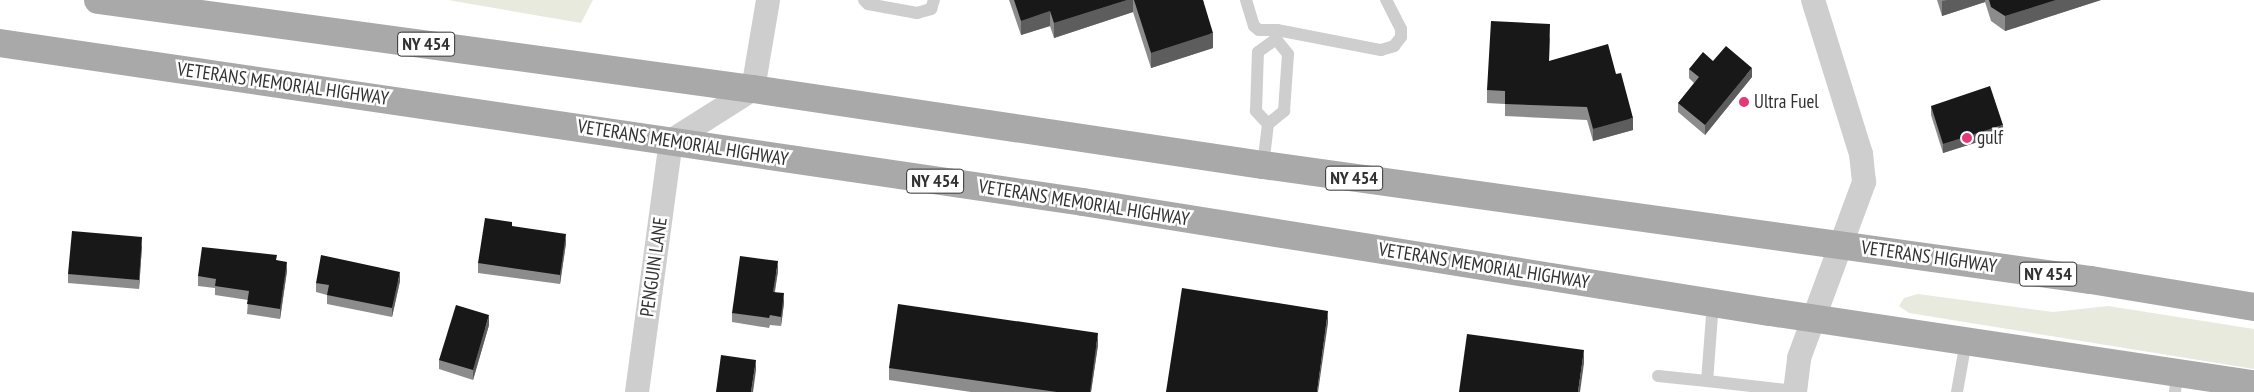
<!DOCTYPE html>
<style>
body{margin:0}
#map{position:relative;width:2254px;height:392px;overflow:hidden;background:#fff;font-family:"PT Sans Narrow",sans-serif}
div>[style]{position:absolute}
.green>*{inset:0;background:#e8eadd}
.lane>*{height:12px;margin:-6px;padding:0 6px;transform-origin:6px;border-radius:6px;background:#cecece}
.street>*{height:24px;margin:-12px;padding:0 12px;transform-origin:12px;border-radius:12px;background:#cecece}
.primary>*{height:28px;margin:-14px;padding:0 14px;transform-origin:14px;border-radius:14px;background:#a9a9a9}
.wall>*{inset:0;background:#8c8c8c}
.shaded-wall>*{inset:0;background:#5d5d5d}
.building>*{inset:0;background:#181818}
.dots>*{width:14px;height:14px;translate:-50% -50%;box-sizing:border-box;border:2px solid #fff;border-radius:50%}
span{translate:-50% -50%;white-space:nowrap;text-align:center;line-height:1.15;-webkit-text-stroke:5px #fff;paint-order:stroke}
.shield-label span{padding:1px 4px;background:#fff;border:1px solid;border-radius:4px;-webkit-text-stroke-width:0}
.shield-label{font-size:18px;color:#313131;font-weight:700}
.street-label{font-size:19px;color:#313131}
.poi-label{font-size:19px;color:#313131}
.left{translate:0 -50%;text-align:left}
</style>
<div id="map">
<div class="green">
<div style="clip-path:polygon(448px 0,593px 0,581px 23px)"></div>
<div style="clip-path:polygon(1918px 294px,2053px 312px,2108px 306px,2254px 329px,2254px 369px,1909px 313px,1899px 306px,1904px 298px)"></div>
</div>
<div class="lane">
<div style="left:864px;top:0;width:6px;rotate:45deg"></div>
<div style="left:868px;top:4px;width:50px;rotate:10.4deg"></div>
<div style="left:917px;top:13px;width:15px;rotate:-16deg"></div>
<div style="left:931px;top:9px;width:9px;rotate:-72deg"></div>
<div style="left:1246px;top:0;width:27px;rotate:73deg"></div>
<div style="left:1254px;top:26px;width:6px;rotate:39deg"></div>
<div style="left:1259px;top:30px;width:18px"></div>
<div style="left:1268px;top:124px;width:18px;rotate:-133deg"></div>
<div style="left:1256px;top:111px;width:59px;rotate:-88.1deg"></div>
<div style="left:1258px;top:52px;width:22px;rotate:-36deg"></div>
<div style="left:1263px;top:165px;width:41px;rotate:-83deg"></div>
<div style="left:1268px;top:124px;width:21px;rotate:-39deg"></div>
<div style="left:1284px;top:111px;width:57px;rotate:-86deg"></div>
<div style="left:1288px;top:54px;width:19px;rotate:-129deg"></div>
<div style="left:1276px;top:39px;width:9px;rotate:-84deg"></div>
<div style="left:1277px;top:30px;width:106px;rotate:10.9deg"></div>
<div style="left:1381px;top:50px;width:14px;rotate:-17deg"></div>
<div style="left:1394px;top:46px;width:11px;rotate:-52deg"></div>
<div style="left:1401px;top:37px;width:8px;rotate:-90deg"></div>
<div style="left:1401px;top:29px;width:33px;rotate:-117deg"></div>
<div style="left:1713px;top:302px;width:79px;rotate:94.3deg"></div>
<div style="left:1707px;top:381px;width:89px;rotate:6.5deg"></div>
<div style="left:1658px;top:376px;width:49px;rotate:5.8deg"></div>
<div style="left:1957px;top:392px;width:52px;rotate:-80deg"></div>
<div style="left:2175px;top:392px;width:19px;rotate:-84deg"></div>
</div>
<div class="street">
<div style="left:637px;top:392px;width:253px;rotate:-82.3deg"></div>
<div style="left:671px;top:141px;width:97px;rotate:-32.4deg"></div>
<div style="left:753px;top:89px;width:90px;rotate:-80.4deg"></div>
<div style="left:1795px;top:392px;width:34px;rotate:-83deg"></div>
<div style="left:1799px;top:358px;width:188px;rotate:-69.7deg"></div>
<div style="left:1864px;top:182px;width:28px;rotate:-96deg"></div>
<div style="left:1861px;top:154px;width:161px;rotate:-107.3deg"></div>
</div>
<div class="primary">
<div style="left:98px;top:0;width:661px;rotate:7.74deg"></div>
<div style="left:753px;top:89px;width:516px;rotate:8.48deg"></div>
<div style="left:1263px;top:165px;width:836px;rotate:7.91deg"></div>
<div style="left:2091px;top:280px;width:165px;rotate:9.4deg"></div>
<div style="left:0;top:43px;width:1095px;rotate:8.35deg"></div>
<div style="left:1083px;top:202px;width:696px;rotate:9.1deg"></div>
<div style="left:1770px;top:312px;width:489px;rotate:8.5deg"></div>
</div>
<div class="wall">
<div style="clip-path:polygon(1009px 0,1203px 0,1213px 48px,1151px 68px,1133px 12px,1054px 38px,1050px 26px,1021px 35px)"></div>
<div style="clip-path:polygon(1937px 0,2101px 0,2005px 31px,1991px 21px,1985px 2px,1942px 16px)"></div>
<div style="clip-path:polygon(1550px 37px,1549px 61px,1616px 74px,1633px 130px,1593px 141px,1587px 120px,1505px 116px,1505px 104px,1487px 103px,1487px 90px)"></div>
<div style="clip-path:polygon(1713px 61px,1752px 77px,1705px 135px,1678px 112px,1678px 103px,1694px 83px,1689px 78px,1689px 69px)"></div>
<div style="clip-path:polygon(1931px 106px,2003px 134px,1943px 153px,1931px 115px)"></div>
<div style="clip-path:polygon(512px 227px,566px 243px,560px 284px,478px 273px,478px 263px)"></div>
<div style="clip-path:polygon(142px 246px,139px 289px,68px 283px,68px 274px)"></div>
<div style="clip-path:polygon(277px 260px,287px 271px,280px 319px,247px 314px,248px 300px,215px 295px,215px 288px,198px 286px,198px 276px)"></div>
<div style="clip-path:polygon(778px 271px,775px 292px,784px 303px,781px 326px,770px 325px,769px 328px,732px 322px,732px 313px)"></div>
<div style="clip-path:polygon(400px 281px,392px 317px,327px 304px,327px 295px,316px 292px,316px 283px)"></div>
<div style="clip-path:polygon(489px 325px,473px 380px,439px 369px,439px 360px)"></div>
<div style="clip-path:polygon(1098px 345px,1091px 392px,971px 392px,889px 380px,889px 368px)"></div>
</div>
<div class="shaded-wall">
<div style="clip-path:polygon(1127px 0,1133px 0,1133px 12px,1054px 38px,1054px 23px)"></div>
<div style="clip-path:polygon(1947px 0,1985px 0,1985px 2px,1942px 16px,1942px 1px)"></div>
<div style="clip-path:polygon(2056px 0,2101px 0,2005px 31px,2005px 16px)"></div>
<div style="clip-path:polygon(1050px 11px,1050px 26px,1021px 35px,1021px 21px)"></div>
<div style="clip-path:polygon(1213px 33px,1213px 48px,1151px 68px,1151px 53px)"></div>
<div style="clip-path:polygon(1752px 68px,1752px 77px,1705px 135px,1705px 125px)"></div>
<div style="clip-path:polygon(1633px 118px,1633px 130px,1593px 141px,1593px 129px)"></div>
<div style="clip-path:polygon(2003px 125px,2003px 134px,1943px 153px,1943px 144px)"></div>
<div style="clip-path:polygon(566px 234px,566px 243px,560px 284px,560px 275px)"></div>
<div style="clip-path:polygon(142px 237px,142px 246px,139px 289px,139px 280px)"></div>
<div style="clip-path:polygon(778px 261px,778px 271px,773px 301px,773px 292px)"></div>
<div style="clip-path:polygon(287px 262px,287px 271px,280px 319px,280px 309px)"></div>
<div style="clip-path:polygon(400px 272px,400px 281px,392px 317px,392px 308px)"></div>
<div style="clip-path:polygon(784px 293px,784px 303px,781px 326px,781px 317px)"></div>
<div style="clip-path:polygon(1328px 311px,1328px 323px,1318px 392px,1317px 392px)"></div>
<div style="clip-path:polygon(489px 315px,489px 325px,473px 380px,473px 370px)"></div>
<div style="clip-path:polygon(1098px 333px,1098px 345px,1091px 392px,1090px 392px)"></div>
<div style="clip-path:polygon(1584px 350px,1584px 363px,1580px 392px,1578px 392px)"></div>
<div style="clip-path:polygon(756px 360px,756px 370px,753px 392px,751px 392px)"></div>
</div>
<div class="building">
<div style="clip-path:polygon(1014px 0,1127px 0,1054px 23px,1050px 11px,1021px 21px)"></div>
<div style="clip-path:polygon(1134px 0,1203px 0,1213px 33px,1151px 53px)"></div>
<div style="clip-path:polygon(1989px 0,2056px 0,2005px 16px,1991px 7px)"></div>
<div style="clip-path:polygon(1491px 21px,1550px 24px,1549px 61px,1608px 44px,1616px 74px,1621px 73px,1633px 118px,1593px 129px,1587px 107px,1505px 104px,1505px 91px,1487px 90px)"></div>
<div style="clip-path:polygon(1726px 46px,1752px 68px,1705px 125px,1678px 103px,1699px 77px,1689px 69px,1703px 52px,1713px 61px)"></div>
<div style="clip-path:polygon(1990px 86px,2003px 125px,1943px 144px,1931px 106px)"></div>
<div style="clip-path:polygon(485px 218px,512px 222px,512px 226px,566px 234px,560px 275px,478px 263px)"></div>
<div style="clip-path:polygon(72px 231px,142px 237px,139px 280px,68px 274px)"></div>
<div style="clip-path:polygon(202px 247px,277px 255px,276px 260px,287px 262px,280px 309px,247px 304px,249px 291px,215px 286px,216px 279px,198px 276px)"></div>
<div style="clip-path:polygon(321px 255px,400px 272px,392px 308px,327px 295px,329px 285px,316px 283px)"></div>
<div style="clip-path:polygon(740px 256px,778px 261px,773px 292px,784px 293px,781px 317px,770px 315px,769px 318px,732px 313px)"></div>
<div style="clip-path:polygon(1182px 288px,1328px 311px,1317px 392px,1166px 392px)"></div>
<div style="clip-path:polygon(898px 304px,1098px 333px,1090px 392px,1057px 392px,889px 368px)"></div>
<div style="clip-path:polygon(456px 305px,489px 315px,473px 370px,439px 360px)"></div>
<div style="clip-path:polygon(1467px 334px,1584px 350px,1578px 392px,1459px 392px)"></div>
<div style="clip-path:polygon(721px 355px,756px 360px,751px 392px,716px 392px)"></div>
</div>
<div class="dots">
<div style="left:1744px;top:102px;background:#e23a78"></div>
<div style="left:1967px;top:138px;background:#e23a78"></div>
</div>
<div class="shield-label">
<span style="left:426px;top:44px">NY 454</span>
<span style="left:1354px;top:178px">NY 454</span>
<span style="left:935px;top:181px">NY 454</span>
<span style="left:2048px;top:274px">NY 454</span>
</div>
<div class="street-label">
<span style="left:283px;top:84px;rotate:8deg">VETERANS MEMORIAL HIGHWAY</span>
<span style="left:683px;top:143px;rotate:9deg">VETERANS MEMORIAL HIGHWAY</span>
<span style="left:1084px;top:203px;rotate:9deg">VETERANS MEMORIAL HIGHWAY</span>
<span style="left:1929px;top:257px;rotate:8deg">VETERANS HIGHWAY</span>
<span style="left:1484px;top:266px;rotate:9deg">VETERANS MEMORIAL HIGHWAY</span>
<span style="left:654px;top:267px;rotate:-82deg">PENGUIN LANE</span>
</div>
<div class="poi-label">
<span class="left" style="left:1754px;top:102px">Ultra Fuel</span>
<span class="left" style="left:1977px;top:138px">gulf</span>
</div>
</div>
